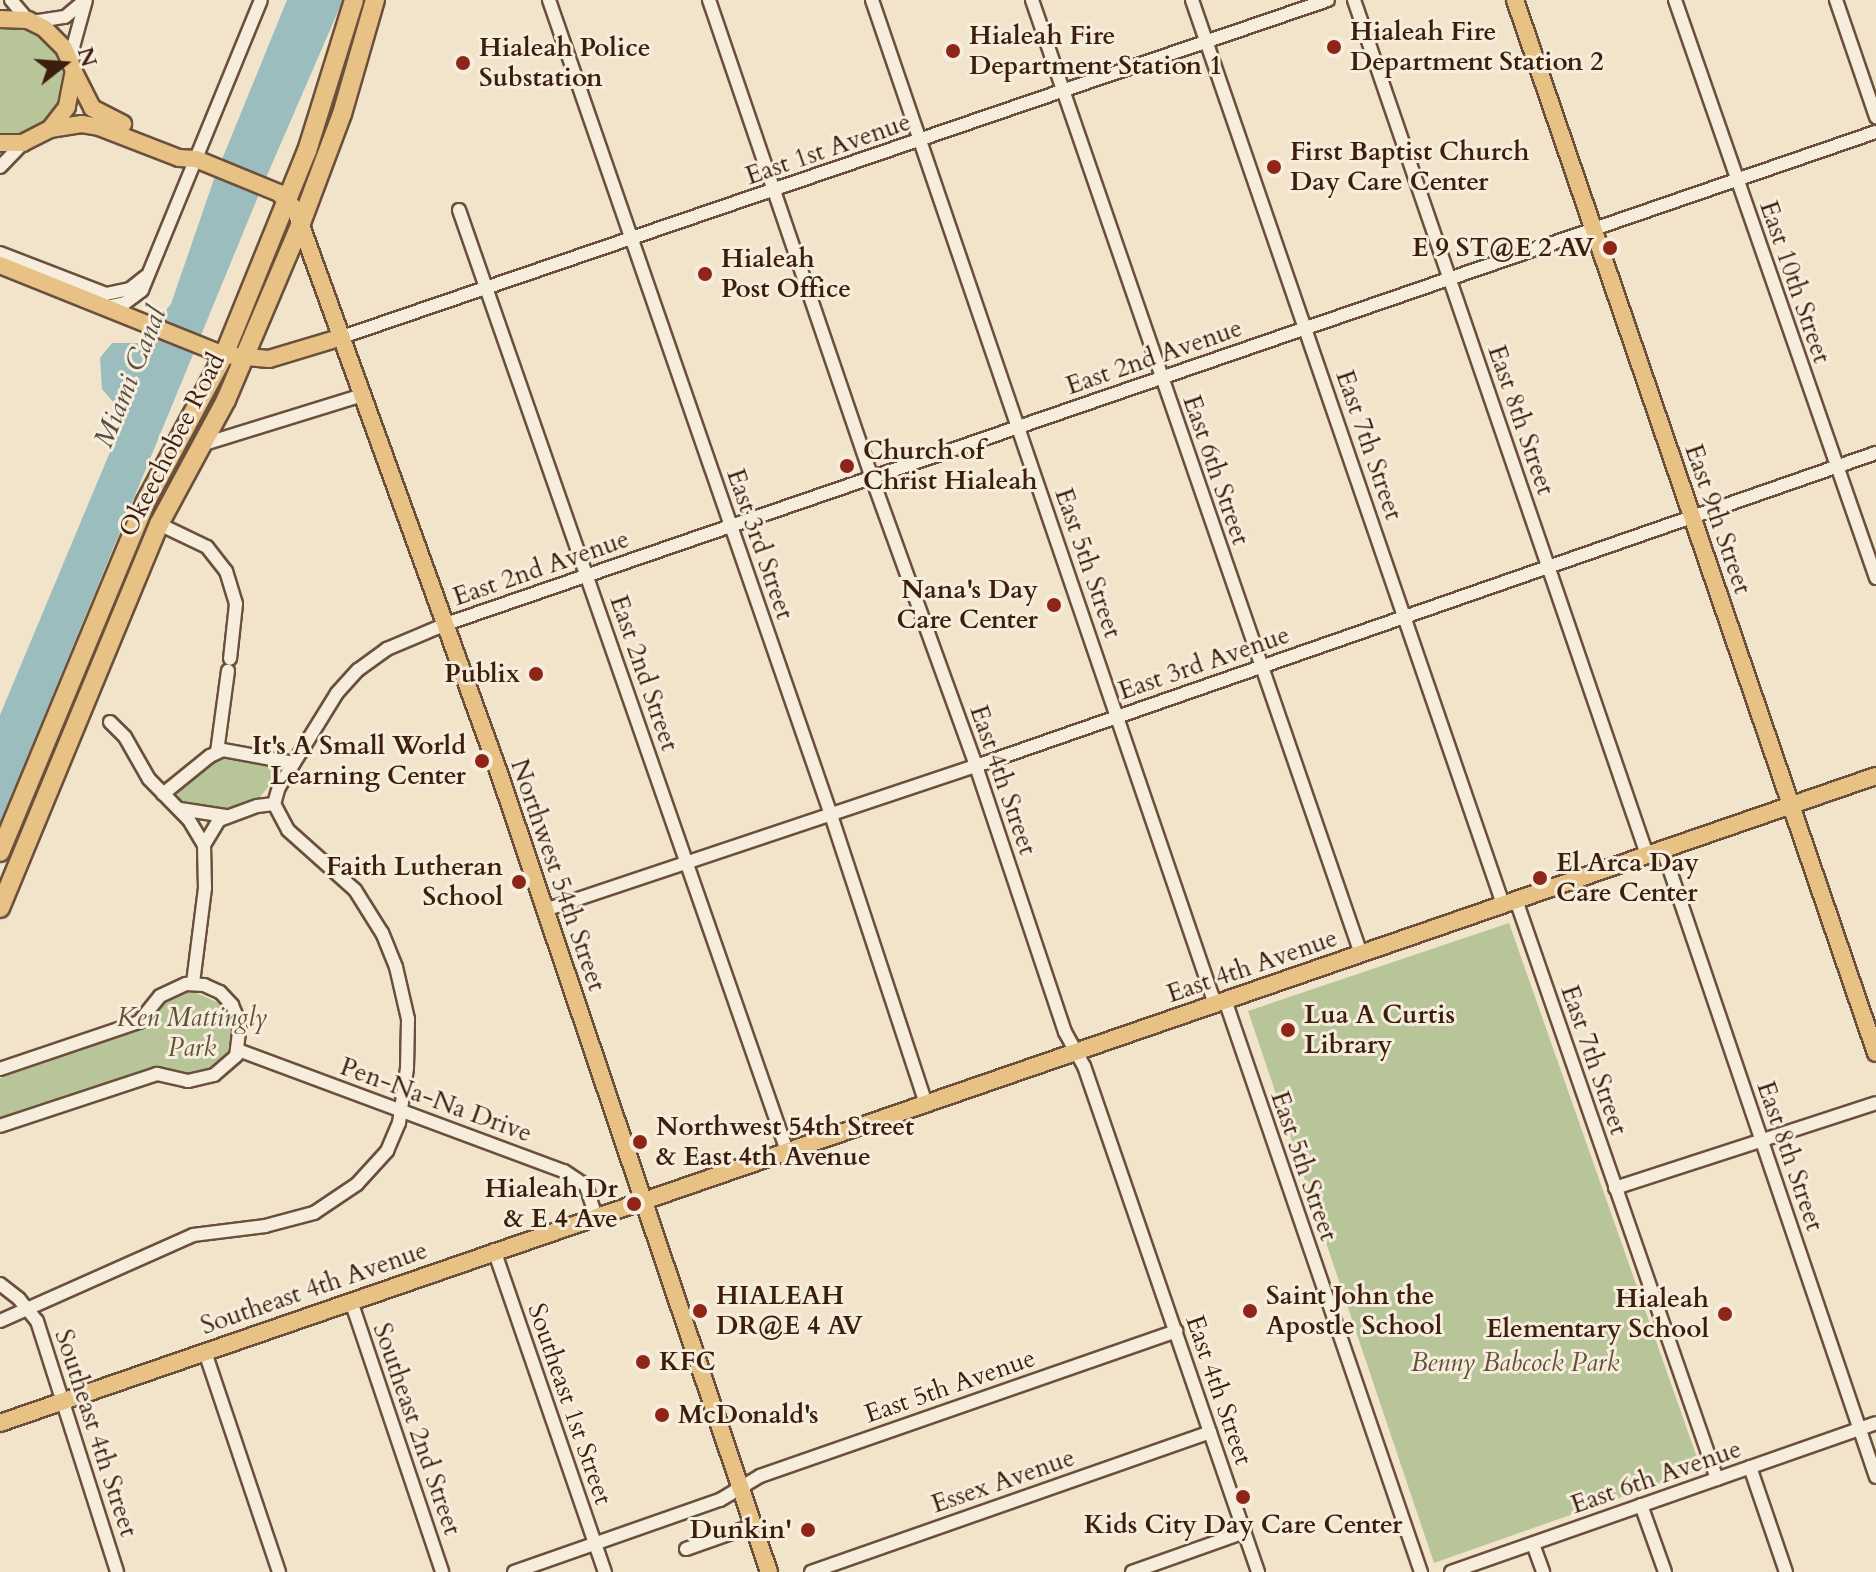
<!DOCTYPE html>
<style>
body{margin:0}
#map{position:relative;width:1876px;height:1572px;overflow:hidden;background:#f1e4ca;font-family:Cardo,serif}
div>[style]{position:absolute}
.green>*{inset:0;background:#b8c598}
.water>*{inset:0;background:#9cbdbe}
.roads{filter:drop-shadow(2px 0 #6a503c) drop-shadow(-2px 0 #6a503c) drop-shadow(0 2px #6a503c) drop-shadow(0 -2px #6a503c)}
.minor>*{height:12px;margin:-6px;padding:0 6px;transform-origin:6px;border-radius:6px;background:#f6eddd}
.major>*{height:16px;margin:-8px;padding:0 8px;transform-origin:8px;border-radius:8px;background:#e8c285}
.highway>*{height:18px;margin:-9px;padding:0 9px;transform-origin:9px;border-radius:9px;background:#e8c285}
.dots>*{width:22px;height:22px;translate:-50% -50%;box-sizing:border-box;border:4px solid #f6eddd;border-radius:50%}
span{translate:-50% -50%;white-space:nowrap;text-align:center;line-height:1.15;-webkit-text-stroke:6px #f6eddd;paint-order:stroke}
.poi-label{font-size:26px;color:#3d1e0d;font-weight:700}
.left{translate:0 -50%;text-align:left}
.right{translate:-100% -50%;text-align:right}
.street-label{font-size:26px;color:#3d1e0d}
.park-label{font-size:26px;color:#625037;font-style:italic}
.water-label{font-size:28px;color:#5a4e42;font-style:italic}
.north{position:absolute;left:24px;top:24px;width:80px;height:80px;-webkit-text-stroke:6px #f6eddd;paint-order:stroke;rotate:73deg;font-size:22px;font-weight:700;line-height:32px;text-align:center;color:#3d1e0d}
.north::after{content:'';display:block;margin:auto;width:28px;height:36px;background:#3d1e0d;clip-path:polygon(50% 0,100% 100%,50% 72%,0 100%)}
</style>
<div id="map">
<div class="green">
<div style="clip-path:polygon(0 28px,21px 28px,38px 34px,58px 53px,65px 70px,66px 89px,56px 114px,27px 136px,0 137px)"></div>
<div style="clip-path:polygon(229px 756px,274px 765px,278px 775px,259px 798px,219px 812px,185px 807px,179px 802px,177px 790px,215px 759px)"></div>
<div style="clip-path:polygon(1509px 923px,1701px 1469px,1434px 1563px,1248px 1011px)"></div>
<div style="clip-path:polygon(194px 992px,219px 1003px,232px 1024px,227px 1057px,209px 1072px,184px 1075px,165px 1067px,0 1120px,0 1078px,148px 1027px,164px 1003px,184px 993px)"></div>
</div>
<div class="water">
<div style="clip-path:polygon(287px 0,343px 0,262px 187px,0 823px,0 715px,125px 416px,102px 389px,100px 358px,112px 343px,139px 343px,171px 304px,214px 179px)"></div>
</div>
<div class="roads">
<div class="minor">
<div style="left:11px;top:0;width:26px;rotate:50deg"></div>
<div style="left:549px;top:0;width:862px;rotate:70.91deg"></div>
<div style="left:831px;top:815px;width:304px;rotate:71.8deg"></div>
<div style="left:709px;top:0;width:505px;rotate:71.17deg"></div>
<div style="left:872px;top:478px;width:306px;rotate:70.1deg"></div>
<div style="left:976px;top:766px;width:280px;rotate:71.5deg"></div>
<div style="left:1065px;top:1032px;width:39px;rotate:61deg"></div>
<div style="left:1084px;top:1066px;width:535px;rotate:71.02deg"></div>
<div style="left:872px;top:0;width:1061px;rotate:71.14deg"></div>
<div style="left:1032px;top:0;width:1009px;rotate:70.97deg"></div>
<div style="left:1192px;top:0;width:956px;rotate:71.02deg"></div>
<div style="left:1354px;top:0;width:904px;rotate:71.08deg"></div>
<div style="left:1675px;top:0;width:612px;rotate:70.82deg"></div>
<div style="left:1836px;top:0;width:124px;rotate:71.1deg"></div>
<div style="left:32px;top:22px;width:33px;rotate:-9deg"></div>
<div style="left:65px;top:17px;width:26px;rotate:-40deg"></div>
<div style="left:70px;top:58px;width:60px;rotate:-74.6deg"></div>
<div style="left:0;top:167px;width:33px;rotate:-46deg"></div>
<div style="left:459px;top:210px;width:997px;rotate:70.78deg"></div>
<div style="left:0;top:253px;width:114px;rotate:21.1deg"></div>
<div style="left:106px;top:294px;width:25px;rotate:-12deg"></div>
<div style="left:130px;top:289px;width:19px;rotate:-39deg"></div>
<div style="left:106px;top:307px;width:19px;rotate:-12deg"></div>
<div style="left:125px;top:303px;width:21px;rotate:-37deg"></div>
<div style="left:142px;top:290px;width:313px;rotate:-67.7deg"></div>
<div style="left:342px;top:337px;width:1042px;rotate:-18.87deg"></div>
<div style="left:201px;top:445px;width:170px;rotate:-17.2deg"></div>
<div style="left:159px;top:524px;width:53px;rotate:25.6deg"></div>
<div style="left:207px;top:547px;width:31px;rotate:52deg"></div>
<div style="left:226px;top:571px;width:34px;rotate:73deg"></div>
<div style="left:236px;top:604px;width:55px;rotate:96.2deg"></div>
<div style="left:110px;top:722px;width:21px;rotate:45deg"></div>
<div style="left:125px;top:737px;width:48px;rotate:60.3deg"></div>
<div style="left:149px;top:779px;width:57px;rotate:45.7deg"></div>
<div style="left:189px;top:820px;width:29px;rotate:59deg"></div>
<div style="left:204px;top:845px;width:43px;rotate:88.7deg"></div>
<div style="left:205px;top:888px;width:96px;rotate:97.2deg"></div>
<div style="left:217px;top:752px;width:82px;rotate:-82.3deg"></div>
<div style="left:163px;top:794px;width:60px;rotate:-39deg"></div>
<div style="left:210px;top:756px;width:14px;rotate:-25deg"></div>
<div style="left:223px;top:750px;width:72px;rotate:10.4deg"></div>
<div style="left:180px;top:809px;width:46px;rotate:8.8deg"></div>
<div style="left:204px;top:845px;width:29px;rotate:-59deg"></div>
<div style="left:219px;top:820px;width:40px;rotate:-20.2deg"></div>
<div style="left:257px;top:806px;width:17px;rotate:-7deg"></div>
<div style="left:1663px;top:850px;width:662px;rotate:71.24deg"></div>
<div style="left:1516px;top:900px;width:613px;rotate:70.86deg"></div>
<div style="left:545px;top:910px;width:454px;rotate:-18.5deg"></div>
<div style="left:976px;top:766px;width:953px;rotate:-19.18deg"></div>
<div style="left:1225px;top:1000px;width:605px;rotate:71.09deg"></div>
<div style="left:238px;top:1050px;width:348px;rotate:20.4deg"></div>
<div style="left:564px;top:1171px;width:27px;rotate:34deg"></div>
<div style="left:586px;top:1186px;width:32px;rotate:72deg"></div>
<div style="left:0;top:1069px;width:147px;rotate:-18.7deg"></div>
<div style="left:139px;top:1022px;width:33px;rotate:-51deg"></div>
<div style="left:160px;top:996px;width:29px;rotate:-25deg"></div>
<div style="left:186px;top:984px;width:18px;rotate:3deg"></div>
<div style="left:204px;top:985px;width:17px;rotate:24deg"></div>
<div style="left:220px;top:992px;width:18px;rotate:47deg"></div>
<div style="left:232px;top:1005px;width:21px;rotate:67deg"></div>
<div style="left:240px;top:1024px;width:32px;rotate:97deg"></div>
<div style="left:236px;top:1056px;width:29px;rotate:139deg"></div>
<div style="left:214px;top:1075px;width:27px;rotate:167deg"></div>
<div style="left:188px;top:1081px;width:32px;rotate:-167deg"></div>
<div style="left:157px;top:1074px;width:165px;rotate:161.7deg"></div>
<div style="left:1615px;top:1188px;width:274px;rotate:-18deg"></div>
<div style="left:494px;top:1250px;width:341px;rotate:71deg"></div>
<div style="left:0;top:1284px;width:24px;rotate:38deg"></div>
<div style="left:19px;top:1299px;width:28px;rotate:51deg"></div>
<div style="left:37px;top:1321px;width:263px;rotate:72.3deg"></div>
<div style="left:351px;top:1301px;width:286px;rotate:71.4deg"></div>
<div style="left:0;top:1321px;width:211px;rotate:-24deg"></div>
<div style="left:193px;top:1235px;width:73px;rotate:-7.1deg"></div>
<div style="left:265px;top:1226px;width:51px;rotate:-14.9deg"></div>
<div style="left:314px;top:1213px;width:52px;rotate:-34deg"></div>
<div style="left:357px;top:1184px;width:45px;rotate:-47.7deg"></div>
<div style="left:387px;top:1151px;width:30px;rotate:-67deg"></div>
<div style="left:399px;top:1123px;width:56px;rotate:-81.7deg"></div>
<div style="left:407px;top:1068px;width:49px;rotate:-88.8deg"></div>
<div style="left:408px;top:1019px;width:53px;rotate:-103deg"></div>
<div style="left:396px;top:967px;width:37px;rotate:-112deg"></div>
<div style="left:382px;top:933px;width:51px;rotate:-122.1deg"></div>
<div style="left:355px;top:890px;width:90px;rotate:-138.2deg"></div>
<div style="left:288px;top:830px;width:30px;rotate:-118deg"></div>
<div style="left:274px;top:804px;width:18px;rotate:-74deg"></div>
<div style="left:279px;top:787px;width:110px;rotate:-58.3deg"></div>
<div style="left:337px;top:693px;width:31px;rotate:-48deg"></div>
<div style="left:358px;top:670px;width:36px;rotate:-36deg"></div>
<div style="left:387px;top:649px;width:64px;rotate:-23deg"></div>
<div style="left:446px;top:624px;width:1512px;rotate:-18.99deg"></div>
<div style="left:205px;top:1352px;width:232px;rotate:71.4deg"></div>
<div style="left:1750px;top:1467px;width:111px;rotate:71.1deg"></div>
<div style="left:1641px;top:1505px;width:71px;rotate:70.3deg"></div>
<div style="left:1533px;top:1544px;width:30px;rotate:70deg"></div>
<div style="left:686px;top:1549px;width:72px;rotate:-19.4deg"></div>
<div style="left:514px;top:1572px;width:218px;rotate:-19.3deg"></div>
<div style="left:720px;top:1500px;width:47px;rotate:-31deg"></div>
<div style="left:760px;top:1476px;width:441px;rotate:-19.2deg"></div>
<div style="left:811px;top:1572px;width:423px;rotate:-19.3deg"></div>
<div style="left:1132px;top:1572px;width:120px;rotate:-19.5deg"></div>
<div style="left:1451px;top:1572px;width:450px;rotate:-19.3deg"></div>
</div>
<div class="major">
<div style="left:1515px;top:0;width:1113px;rotate:71.08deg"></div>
<div style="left:0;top:19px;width:28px;rotate:2deg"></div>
<div style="left:28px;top:20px;width:18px;rotate:27deg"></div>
<div style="left:44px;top:28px;width:28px;rotate:45deg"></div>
<div style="left:64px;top:48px;width:24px;rotate:66deg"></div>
<div style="left:74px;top:70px;width:38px;rotate:101deg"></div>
<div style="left:67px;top:107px;width:28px;rotate:128deg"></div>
<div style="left:50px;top:129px;width:30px;rotate:153deg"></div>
<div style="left:23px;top:143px;width:23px;rotate:180deg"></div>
<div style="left:75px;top:74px;width:38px;rotate:63deg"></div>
<div style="left:92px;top:108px;width:35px;rotate:27deg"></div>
<div style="left:50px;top:129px;width:32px;rotate:-9deg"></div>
<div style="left:82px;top:124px;width:17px;rotate:10deg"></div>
<div style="left:99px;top:127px;width:86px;rotate:21.2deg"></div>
<div style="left:179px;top:158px;width:17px;rotate:3deg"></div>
<div style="left:196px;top:159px;width:90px;rotate:22.3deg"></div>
<div style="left:279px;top:193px;width:23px;rotate:45deg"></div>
<div style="left:295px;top:209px;width:600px;rotate:70.11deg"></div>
<div style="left:499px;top:773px;width:843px;rotate:71.33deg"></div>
<div style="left:0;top:265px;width:241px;rotate:21.9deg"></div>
<div style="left:224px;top:355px;width:45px;rotate:5.1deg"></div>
<div style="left:269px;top:359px;width:76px;rotate:-16.8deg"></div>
<div style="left:0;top:1423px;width:1984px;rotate:-19.03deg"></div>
</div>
<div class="highway">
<div style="left:0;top:852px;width:378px;rotate:-67.4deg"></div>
<div style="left:145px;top:503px;width:168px;rotate:-61.9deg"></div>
<div style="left:224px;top:355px;width:220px;rotate:-67.9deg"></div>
<div style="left:307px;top:151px;width:158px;rotate:-72.7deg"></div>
<div style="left:0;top:908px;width:416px;rotate:-67.5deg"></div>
<div style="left:159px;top:524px;width:141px;rotate:-61.6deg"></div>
<div style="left:226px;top:400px;width:192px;rotate:-67deg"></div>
<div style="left:301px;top:223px;width:116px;rotate:-69.4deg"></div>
<div style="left:342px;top:114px;width:119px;rotate:-73.9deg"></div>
</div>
</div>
<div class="dots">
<div style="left:1334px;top:47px;background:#8f2418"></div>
<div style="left:953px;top:51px;background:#8f2418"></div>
<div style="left:463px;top:63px;background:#8f2418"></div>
<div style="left:1274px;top:167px;background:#8f2418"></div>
<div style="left:1610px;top:248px;background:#8f2418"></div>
<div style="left:705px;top:274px;background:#8f2418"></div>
<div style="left:847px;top:466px;background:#8f2418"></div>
<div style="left:1054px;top:605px;background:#8f2418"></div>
<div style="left:536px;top:674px;background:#8f2418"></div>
<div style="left:482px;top:761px;background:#8f2418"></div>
<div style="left:1540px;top:878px;background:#8f2418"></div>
<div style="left:519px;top:882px;background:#8f2418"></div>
<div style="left:1288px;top:1030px;background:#8f2418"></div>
<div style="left:640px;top:1142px;background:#8f2418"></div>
<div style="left:634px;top:1204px;background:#8f2418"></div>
<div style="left:700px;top:1311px;background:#8f2418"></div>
<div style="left:1250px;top:1311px;background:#8f2418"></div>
<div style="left:1725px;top:1314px;background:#8f2418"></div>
<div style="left:643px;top:1362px;background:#8f2418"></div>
<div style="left:662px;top:1415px;background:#8f2418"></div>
<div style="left:1243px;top:1497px;background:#8f2418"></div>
<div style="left:808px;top:1530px;background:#8f2418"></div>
</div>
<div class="poi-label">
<span class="left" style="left:1350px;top:47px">Hialeah Fire<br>Department Station 2</span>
<span class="left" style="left:969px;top:51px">Hialeah Fire<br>Department Station 1</span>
<span class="left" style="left:479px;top:63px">Hialeah Police<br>Substation</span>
<span class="left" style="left:1290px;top:167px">First Baptist Church<br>Day Care Center</span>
<span class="right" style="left:1594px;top:248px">E 9 ST@E 2 AV</span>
<span class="left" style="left:721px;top:274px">Hialeah<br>Post Office</span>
<span class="left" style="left:863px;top:466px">Church of<br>Christ Hialeah</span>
<span class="right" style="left:1038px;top:605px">Nana's Day<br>Care Center</span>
<span class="right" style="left:520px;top:674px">Publix</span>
<span class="right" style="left:466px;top:761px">It's A Small World<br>Learning Center</span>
<span class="left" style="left:1556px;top:878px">El Arca Day<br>Care Center</span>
<span class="right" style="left:503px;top:882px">Faith Lutheran<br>School</span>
<span class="left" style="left:1304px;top:1030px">Lua A Curtis<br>Library</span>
<span class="left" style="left:656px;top:1142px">Northwest 54th Street<br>&amp; East 4th Avenue</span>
<span class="right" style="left:618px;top:1204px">Hialeah Dr<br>&amp; E 4 Ave</span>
<span class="left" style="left:716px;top:1311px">HIALEAH<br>DR@E 4 AV</span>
<span class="left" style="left:1266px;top:1311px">Saint John the<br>Apostle School</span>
<span class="right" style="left:1709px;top:1314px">Hialeah<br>Elementary School</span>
<span class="left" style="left:659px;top:1362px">KFC</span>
<span class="left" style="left:678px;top:1415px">McDonald's</span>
<span style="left:1243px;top:1525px">Kids City Day Care Center</span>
<span class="right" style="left:792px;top:1530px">Dunkin'</span>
</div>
<div class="street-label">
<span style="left:828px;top:149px;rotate:-19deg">East 1st Avenue</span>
<span style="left:1795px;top:282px;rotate:71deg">East 10th Street</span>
<span style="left:1154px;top:357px;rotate:-19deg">East 2nd Avenue</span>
<span style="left:1521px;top:420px;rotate:71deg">East 8th Street</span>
<span style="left:172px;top:445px;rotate:-63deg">Okeechobee Road</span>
<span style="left:1369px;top:445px;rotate:71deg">East 7th Street</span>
<span style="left:1216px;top:470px;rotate:71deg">East 6th Street</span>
<span style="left:1718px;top:519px;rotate:71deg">East 9th Street</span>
<span style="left:760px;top:544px;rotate:71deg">East 3rd Street</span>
<span style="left:1088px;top:563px;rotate:71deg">East 5th Street</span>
<span style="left:541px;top:568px;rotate:-19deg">East 2nd Avenue</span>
<span style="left:1204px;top:663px;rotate:-19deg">East 3rd Avenue</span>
<span style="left:644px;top:673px;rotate:71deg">East 2nd Street</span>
<span style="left:1003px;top:780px;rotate:71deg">East 4th Street</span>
<span style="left:558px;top:875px;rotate:71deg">Northwest 54th Street</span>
<span style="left:1252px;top:966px;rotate:-19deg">East 4th Avenue</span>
<span style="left:1594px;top:1060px;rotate:71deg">East 7th Street</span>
<span style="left:436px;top:1100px;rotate:20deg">Pen-Na-Na Drive</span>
<span style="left:1790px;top:1156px;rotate:71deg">East 8th Street</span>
<span style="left:1304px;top:1166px;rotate:71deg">East 5th Street</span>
<span style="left:314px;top:1288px;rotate:-19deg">Southeast 4th Avenue</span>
<span style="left:950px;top:1386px;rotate:-19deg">East 5th Avenue</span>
<span style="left:1219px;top:1390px;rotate:71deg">East 4th Street</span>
<span style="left:570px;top:1404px;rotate:71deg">Southeast 1st Street</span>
<span style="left:417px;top:1429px;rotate:71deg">Southeast 2nd Street</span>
<span style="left:96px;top:1433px;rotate:72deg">Southeast 4th Street</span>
<span style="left:1656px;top:1477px;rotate:-19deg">East 6th Avenue</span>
<span style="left:1003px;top:1481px;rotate:-19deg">Essex Avenue</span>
</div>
<div class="park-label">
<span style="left:192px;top:1033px">Ken Mattingly<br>Park</span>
<span style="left:1515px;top:1363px">Benny Babcock Park</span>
</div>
<div class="water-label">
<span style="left:130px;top:377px;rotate:-68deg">Miami Canal</span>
</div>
<div class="north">N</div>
</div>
